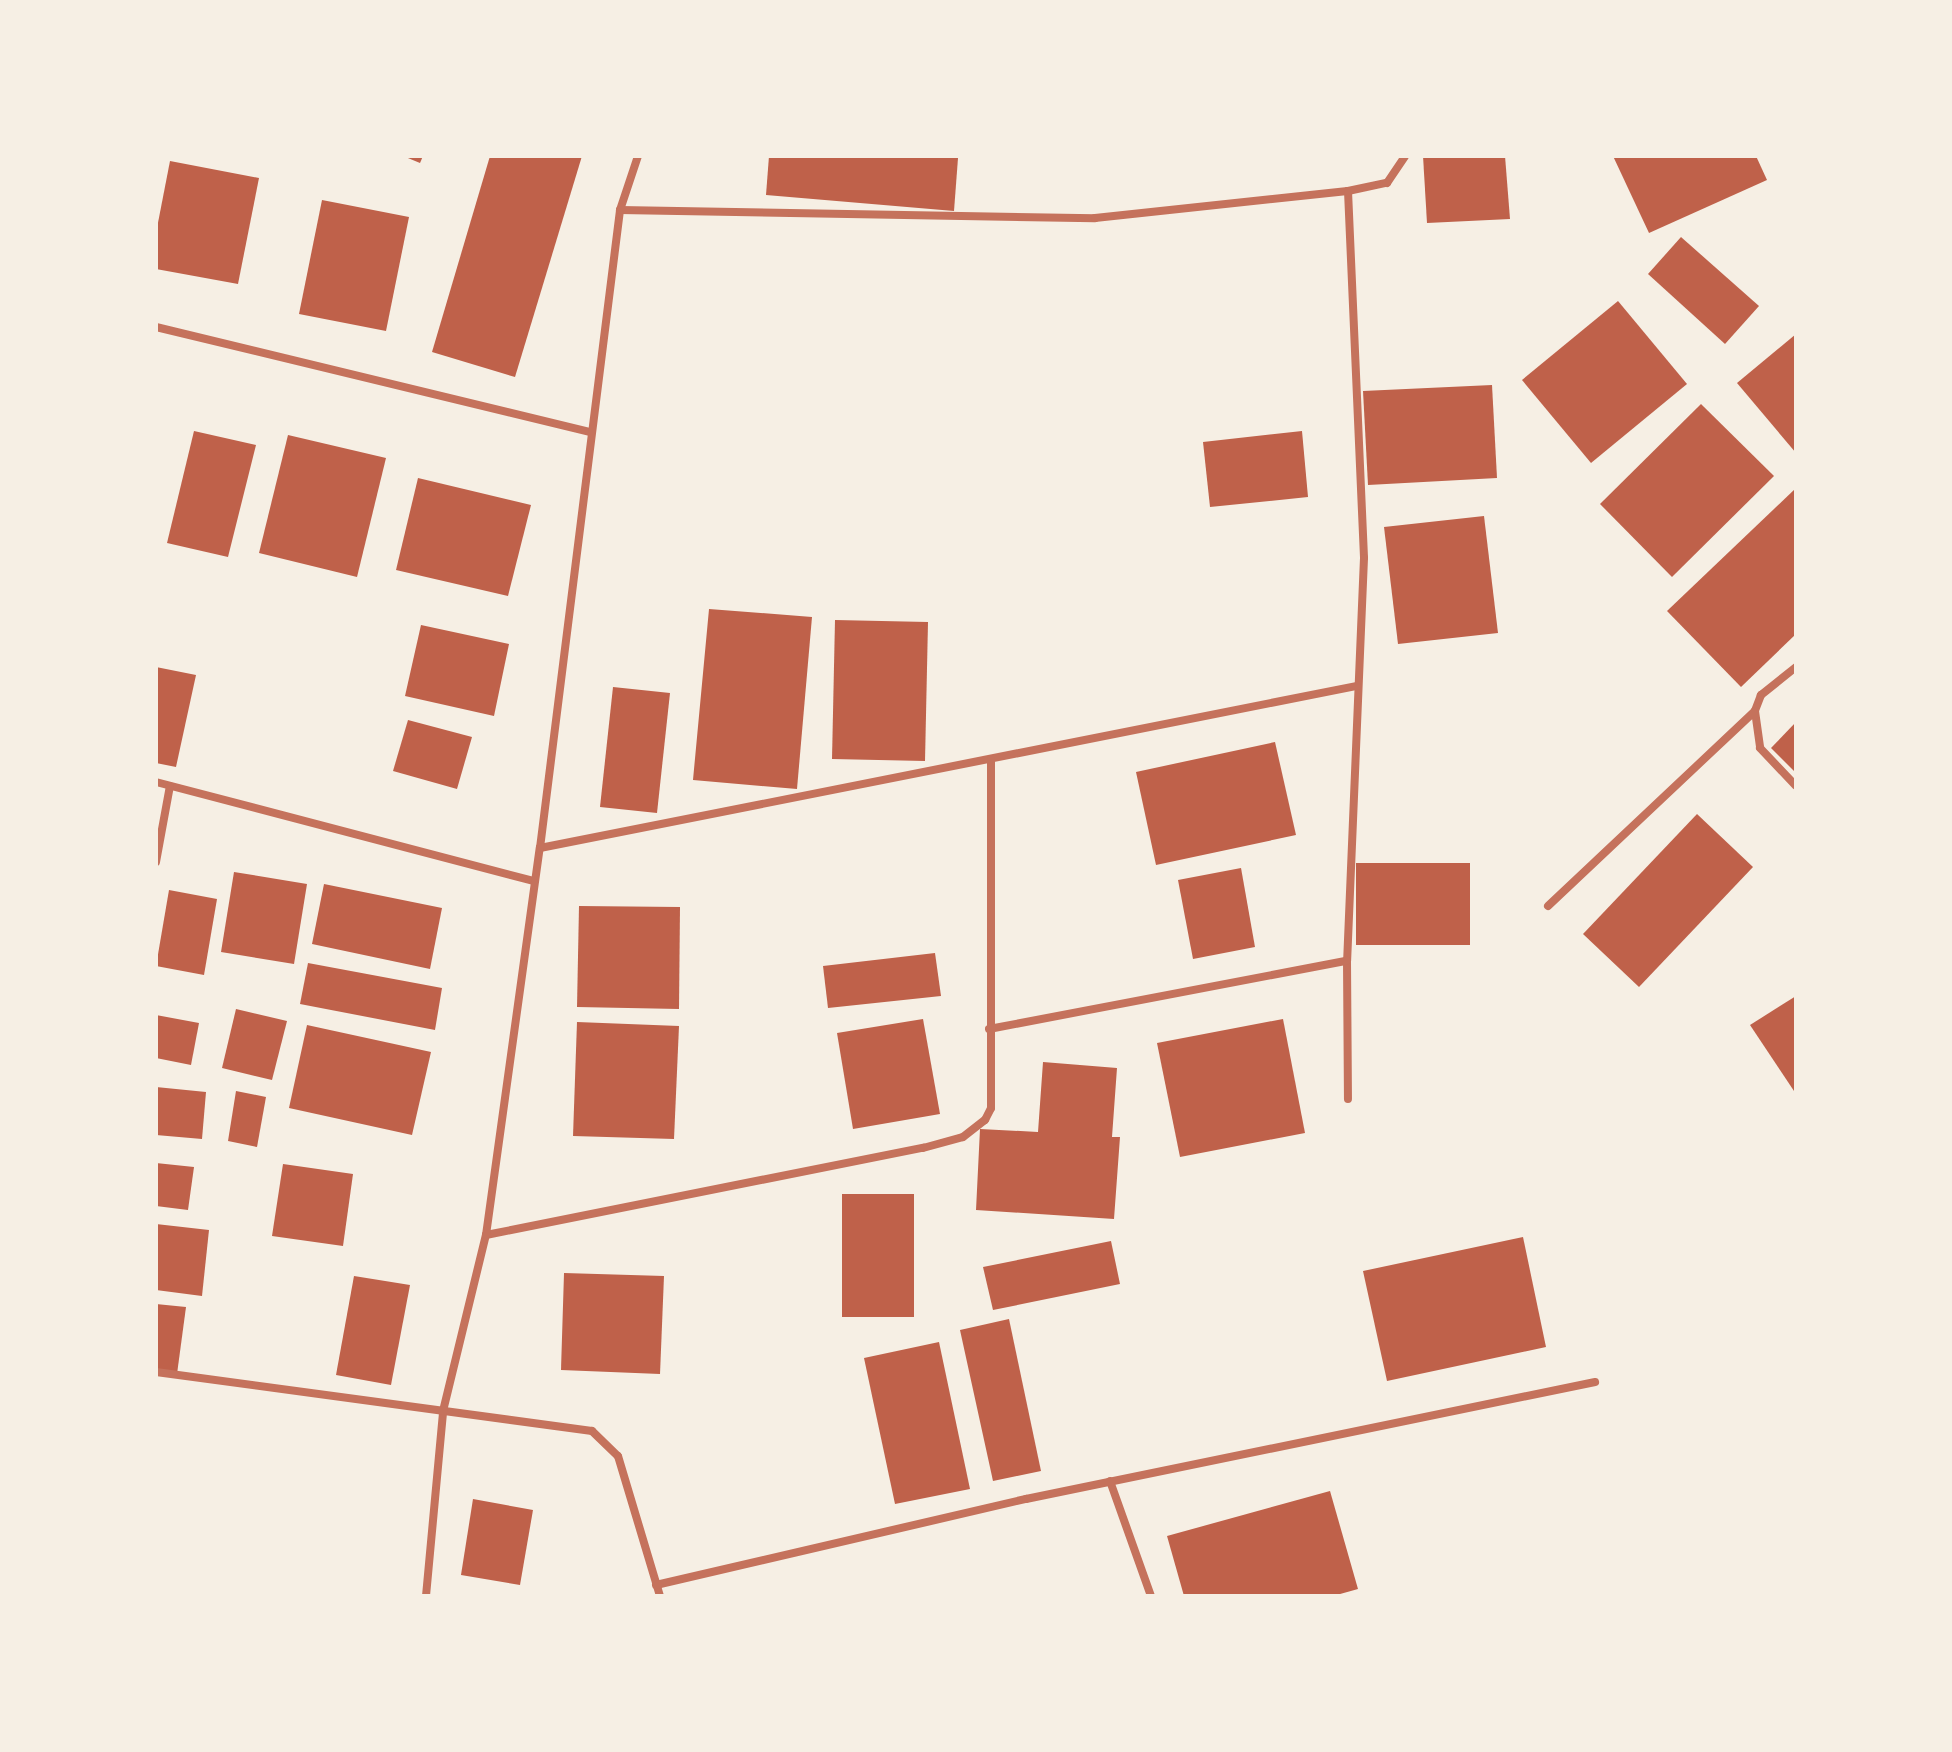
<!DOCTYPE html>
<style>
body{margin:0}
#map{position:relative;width:1952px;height:1752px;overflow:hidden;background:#f6efe4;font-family:"Archivo Narrow",sans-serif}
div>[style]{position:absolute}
.building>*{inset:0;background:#bf614a}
.minor>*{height:8px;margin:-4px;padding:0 4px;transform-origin:4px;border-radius:4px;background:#c5725c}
span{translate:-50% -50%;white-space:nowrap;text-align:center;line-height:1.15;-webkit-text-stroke:6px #f6efe4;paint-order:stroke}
.frame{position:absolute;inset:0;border:158px solid #f6efe4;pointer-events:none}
</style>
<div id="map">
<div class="building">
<div style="clip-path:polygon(403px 156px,423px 156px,420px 163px)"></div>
<div style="clip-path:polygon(490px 156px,582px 156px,515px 377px,432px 352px)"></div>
<div style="clip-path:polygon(769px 156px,958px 158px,954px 211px,766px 195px)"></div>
<div style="clip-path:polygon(1423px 156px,1505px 156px,1510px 219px,1427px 223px)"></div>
<div style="clip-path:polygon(1613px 156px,1756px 156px,1767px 180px,1649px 233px)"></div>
<div style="clip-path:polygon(170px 161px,259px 178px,238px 284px,156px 269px,156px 233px)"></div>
<div style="clip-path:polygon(322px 200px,409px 217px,386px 331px,299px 314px)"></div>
<div style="clip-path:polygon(1681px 237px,1759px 306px,1725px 344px,1648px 274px)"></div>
<div style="clip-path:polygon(1618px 301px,1687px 384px,1591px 463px,1522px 380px)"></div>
<div style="clip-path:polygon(1796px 334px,1796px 453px,1737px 383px)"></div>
<div style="clip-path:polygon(1492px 385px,1497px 478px,1368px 485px,1363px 391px)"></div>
<div style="clip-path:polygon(1701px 404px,1774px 476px,1672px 577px,1600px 504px)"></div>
<div style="clip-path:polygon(194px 431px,256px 445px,228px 557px,167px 543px)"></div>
<div style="clip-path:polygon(1302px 431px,1308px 497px,1210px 507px,1203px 442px)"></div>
<div style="clip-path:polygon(288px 435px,386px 458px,357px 577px,259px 553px)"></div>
<div style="clip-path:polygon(418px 478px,531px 505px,508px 596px,396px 570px)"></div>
<div style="clip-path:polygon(1796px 488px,1796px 634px,1741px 687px,1667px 611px)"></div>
<div style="clip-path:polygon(1484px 516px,1498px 633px,1398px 644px,1384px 527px)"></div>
<div style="clip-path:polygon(709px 609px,812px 617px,797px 789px,693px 780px)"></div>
<div style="clip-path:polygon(835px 620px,928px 622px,925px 761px,832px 759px)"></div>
<div style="clip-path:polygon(421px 625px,509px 644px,494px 716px,405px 696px)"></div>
<div style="clip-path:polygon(156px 667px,196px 675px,176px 767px,156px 763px)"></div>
<div style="clip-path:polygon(613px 687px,670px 693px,657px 813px,600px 807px)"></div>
<div style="clip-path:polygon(408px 720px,472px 737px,457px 789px,393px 771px)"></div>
<div style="clip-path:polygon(1796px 722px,1796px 773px,1771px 748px)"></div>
<div style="clip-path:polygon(1275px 742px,1296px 835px,1156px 865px,1136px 772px)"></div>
<div style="clip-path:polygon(1697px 814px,1753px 867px,1639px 987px,1583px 934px)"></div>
<div style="clip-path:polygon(1356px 863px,1470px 863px,1470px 945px,1356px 945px)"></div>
<div style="clip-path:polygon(1241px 868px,1255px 947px,1193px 959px,1178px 880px)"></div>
<div style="clip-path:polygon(234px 872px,307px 884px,294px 964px,221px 952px)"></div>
<div style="clip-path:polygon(324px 884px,442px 908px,430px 969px,312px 944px)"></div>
<div style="clip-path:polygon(169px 890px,217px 899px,204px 975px,156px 966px)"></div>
<div style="clip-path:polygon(579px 906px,680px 907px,679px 1009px,577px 1007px)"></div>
<div style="clip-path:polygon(935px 953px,941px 996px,828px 1008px,823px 966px)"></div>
<div style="clip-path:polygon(308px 963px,442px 988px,435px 1030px,300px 1004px)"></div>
<div style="clip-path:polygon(1796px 996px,1796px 1094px,1750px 1025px)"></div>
<div style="clip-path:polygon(236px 1009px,287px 1021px,272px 1080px,222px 1068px)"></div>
<div style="clip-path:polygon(156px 1015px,199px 1023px,191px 1065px,156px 1058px)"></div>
<div style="clip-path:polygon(923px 1019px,940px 1114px,853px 1129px,837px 1033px)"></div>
<div style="clip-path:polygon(1283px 1019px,1305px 1133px,1180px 1157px,1157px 1043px)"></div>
<div style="clip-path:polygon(577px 1022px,679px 1026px,674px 1139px,573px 1136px)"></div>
<div style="clip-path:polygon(307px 1025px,431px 1052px,412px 1135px,289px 1108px)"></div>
<div style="clip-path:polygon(1043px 1062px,1117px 1068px,1112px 1137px,1120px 1137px,1114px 1219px,976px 1210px,980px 1129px,1038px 1132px)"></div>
<div style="clip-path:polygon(156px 1087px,206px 1092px,202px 1139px,156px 1135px)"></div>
<div style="clip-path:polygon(236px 1091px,266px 1097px,257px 1147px,228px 1141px)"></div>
<div style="clip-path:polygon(156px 1163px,194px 1167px,188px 1210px,156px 1206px)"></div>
<div style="clip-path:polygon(283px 1164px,353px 1174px,343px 1246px,272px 1236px)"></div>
<div style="clip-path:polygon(842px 1194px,914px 1194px,914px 1317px,842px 1317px)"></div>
<div style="clip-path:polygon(156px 1224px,209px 1230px,202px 1296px,156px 1290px)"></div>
<div style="clip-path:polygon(1523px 1237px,1546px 1347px,1387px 1381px,1363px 1271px)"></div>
<div style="clip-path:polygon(1111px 1241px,1120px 1284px,993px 1310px,983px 1267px)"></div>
<div style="clip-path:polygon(564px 1273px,664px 1276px,660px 1374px,561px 1370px)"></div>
<div style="clip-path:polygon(354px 1276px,410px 1285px,391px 1385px,336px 1375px)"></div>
<div style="clip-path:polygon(156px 1304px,186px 1307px,177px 1374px,156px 1371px)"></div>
<div style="clip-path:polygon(1009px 1319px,1041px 1471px,993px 1481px,960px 1330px)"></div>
<div style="clip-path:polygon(939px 1342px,970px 1489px,895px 1504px,864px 1358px)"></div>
<div style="clip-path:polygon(1330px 1491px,1358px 1589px,1333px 1596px,1184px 1596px,1167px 1536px)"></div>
<div style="clip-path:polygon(473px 1499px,533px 1510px,520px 1585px,461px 1575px)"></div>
</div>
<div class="minor">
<div style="left:1348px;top:191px;width:367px;rotate:87.5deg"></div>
<div style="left:1364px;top:558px;width:403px;rotate:92.4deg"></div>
<div style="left:1347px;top:961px;width:138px;rotate:89.6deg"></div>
<div style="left:620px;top:210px;width:475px;rotate:1deg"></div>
<div style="left:1095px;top:218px;width:254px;rotate:-6.1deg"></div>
<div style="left:1348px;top:191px;width:40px;rotate:-12deg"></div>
<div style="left:1387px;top:183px;width:32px;rotate:-56deg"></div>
<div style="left:156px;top:327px;width:447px;rotate:13.6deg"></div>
<div style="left:1796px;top:667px;width:45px;rotate:141.3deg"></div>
<div style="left:1761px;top:695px;width:17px;rotate:111deg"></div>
<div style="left:1755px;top:711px;width:37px;rotate:82deg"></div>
<div style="left:1760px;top:748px;width:52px;rotate:46.5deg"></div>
<div style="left:156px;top:782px;width:391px;rotate:14.7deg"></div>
<div style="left:540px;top:848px;width:833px;rotate:-11.22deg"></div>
<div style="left:156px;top:862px;width:77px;rotate:-79.6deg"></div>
<div style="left:1548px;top:906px;width:284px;rotate:-43.3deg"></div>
<div style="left:989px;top:1029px;width:364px;rotate:-10.8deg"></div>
<div style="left:486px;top:1235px;width:446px;rotate:-11.3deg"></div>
<div style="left:923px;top:1148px;width:41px;rotate:-15.4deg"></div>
<div style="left:963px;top:1137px;width:28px;rotate:-38deg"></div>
<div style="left:985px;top:1120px;width:13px;rotate:-63deg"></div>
<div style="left:991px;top:1108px;width:349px;rotate:-90deg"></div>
<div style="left:156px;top:1372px;width:440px;rotate:7.7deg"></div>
<div style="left:592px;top:1431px;width:36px;rotate:44deg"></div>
<div style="left:618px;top:1456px;width:146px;rotate:73.3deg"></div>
<div style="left:1110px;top:1481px;width:122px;rotate:70.4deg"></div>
<div style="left:656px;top:1585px;width:380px;rotate:-13.1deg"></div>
<div style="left:1026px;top:1499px;width:581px;rotate:-11.62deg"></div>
<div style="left:426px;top:1596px;width:186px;rotate:-84.7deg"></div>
<div style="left:443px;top:1411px;width:181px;rotate:-76.3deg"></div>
<div style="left:486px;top:1235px;width:391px;rotate:-82.1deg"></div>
<div style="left:540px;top:848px;width:643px;rotate:-82.85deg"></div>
<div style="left:620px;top:210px;width:57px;rotate:-71.6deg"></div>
</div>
<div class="frame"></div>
</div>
